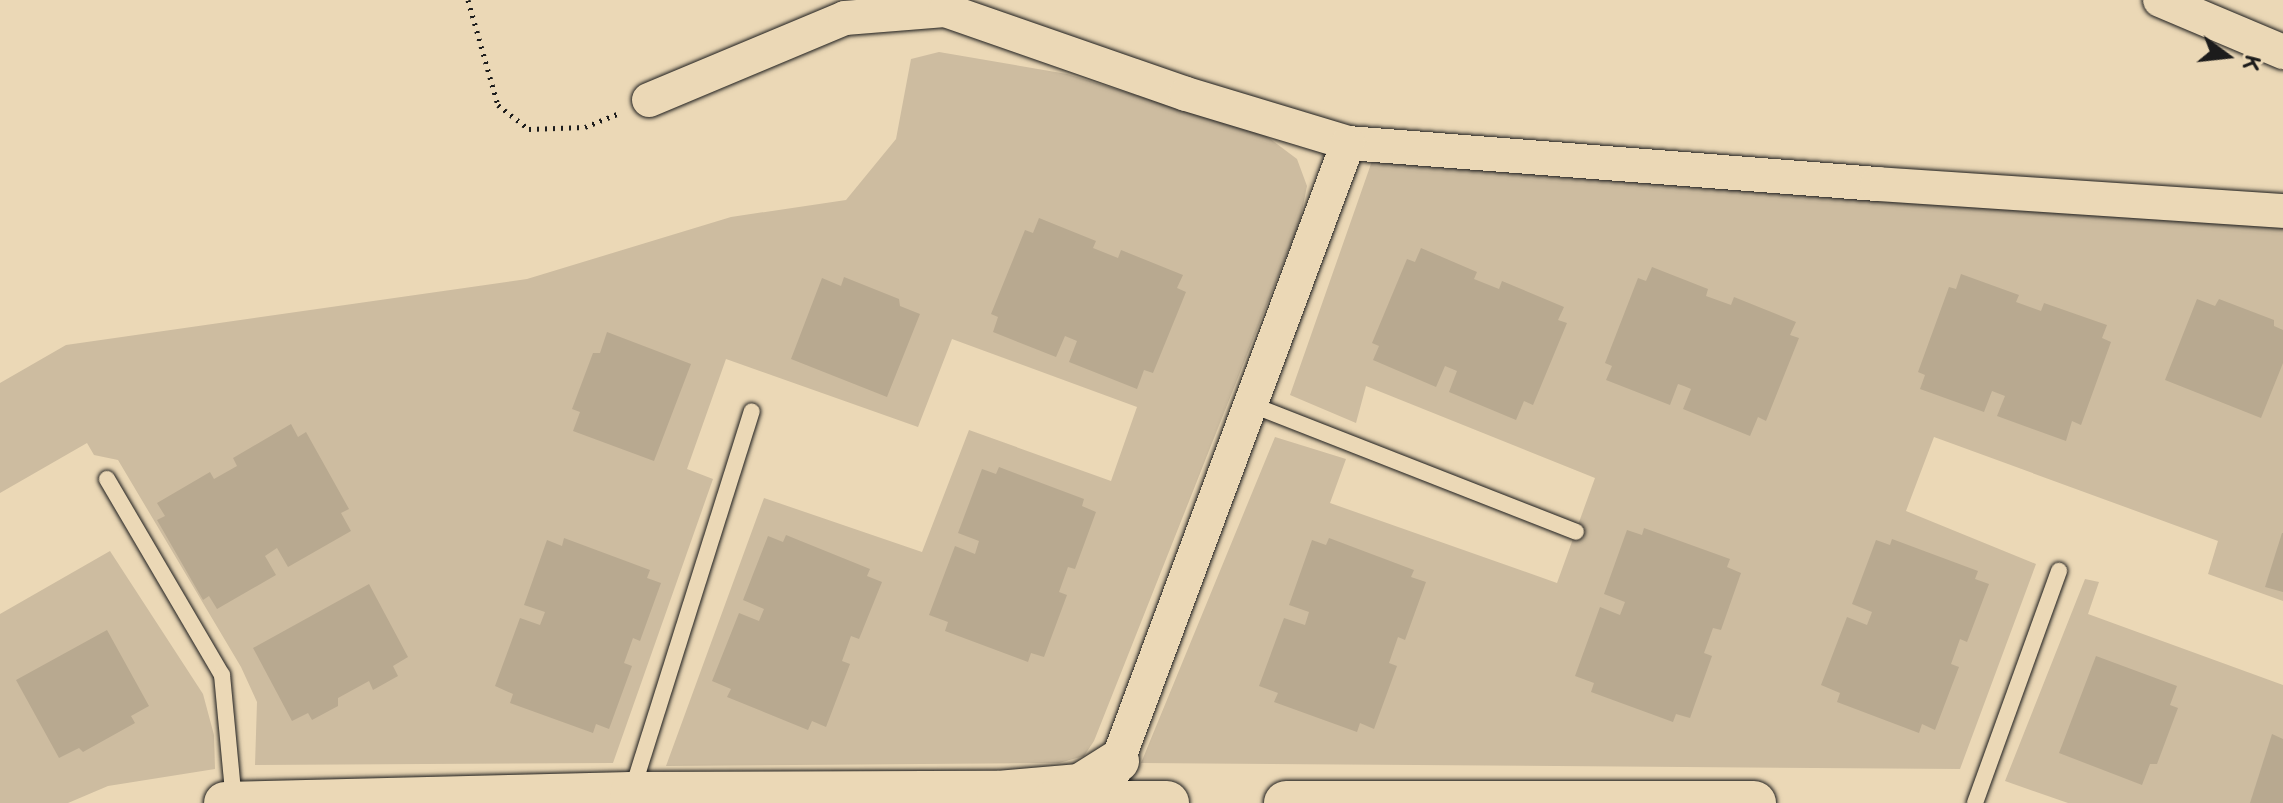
<!DOCTYPE html>
<style>
body{margin:0}
#map{position:relative;width:2283px;height:803px;overflow:hidden;background:#ebd8b6;font-family:"Balsamiq Sans",sans-serif}
div>[style]{position:absolute}
.green>*{inset:0;background:#cdbca0}
.building>*{inset:0;background:#b8a990}
.path>*{height:5px;margin-top:-2.5px;transform-origin:0;background:repeating-linear-gradient(90deg,#1c1c1c 0 2px,transparent 0 8px)}
.roads{filter:drop-shadow(0 0 2px #1c1c1c) drop-shadow(0 0 2px #1c1c1c)}
.service>*{height:16px;margin:-8px;padding:0 8px;transform-origin:8px;border-radius:8px;background:#ebd8b6}
.minor>*{height:34px;margin:-17px;padding:0 17px;transform-origin:17px;border-radius:17px;background:#ebd8b6}
.tertiary>*{height:42px;margin:-21px;padding:0 21px;transform-origin:21px;border-radius:21px;background:#ebd8b6}
.secondary>*{height:44px;margin:-22px;padding:0 22px;transform-origin:22px;border-radius:22px;background:#ebd8b6}
span{translate:-50% -50%;white-space:nowrap;text-align:center;line-height:1.15;-webkit-text-stroke:6px #ebd8b6;paint-order:stroke}
.north{position:absolute;left:2187px;top:16px;width:80px;height:80px;-webkit-text-stroke:6px #ebd8b6;paint-order:stroke;rotate:105deg;font-size:22px;font-weight:700;line-height:32px;text-align:center;color:#1c1c1c}
.north::after{content:'';display:block;margin:auto;width:28px;height:36px;background:#1c1c1c;clip-path:polygon(50% 0,100% 100%,50% 72%,0 100%)}
</style>
<div id="map">
<div class="green">
<div style="clip-path:polygon(939px 52px,1067px 74px,1265px 135px,1297px 159px,1307px 186px,1300px 221px,1094px 741px,1084px 756px,1059px 763px,666px 766px,764px 498px,922px 552px,969px 430px,1111px 481px,1137px 407px,952px 339px,918px 427px,726px 359px,687px 469px,713px 479px,613px 763px,255px 765px,257px 702px,241px 667px,118px 460px,94px 455px,87px 443px,0 493px,0 383px,66px 345px,527px 279px,731px 217px,846px 200px,896px 139px,911px 59px)"></div>
<div style="clip-path:polygon(1372px 161px,2283px 225px,2283px 601px,2208px 574px,2218px 541px,1934px 437px,1906px 511px,2036px 564px,1960px 769px,1141px 763px,1275px 437px,1346px 459px,1330px 503px,1557px 583px,1595px 478px,1366px 386px,1356px 423px,1290px 395px)"></div>
<div style="clip-path:polygon(110px 551px,203px 694px,214px 735px,215px 769px,108px 786px,68px 803px,0 803px,0 614px)"></div>
<div style="clip-path:polygon(2085px 579px,2099px 582px,2088px 614px,2283px 685px,2283px 803px,2068px 803px,2005px 781px)"></div>
</div>
<div class="building">
<div style="clip-path:polygon(1039px 218px,1096px 241px,1093px 248px,1118px 258px,1121px 250px,1183px 275px,1177px 288px,1186px 292px,1153px 373px,1144px 370px,1137px 389px,1069px 362px,1077px 341px,1065px 336px,1056px 357px,993px 332px,998px 317px,991px 314px,1025px 230px,1033px 233px)"></div>
<div style="clip-path:polygon(1421px 248px,1477px 272px,1474px 279px,1499px 289px,1502px 281px,1564px 307px,1558px 320px,1567px 323px,1533px 405px,1524px 401px,1516px 420px,1449px 392px,1457px 371px,1445px 366px,1436px 387px,1373px 360px,1379px 346px,1372px 343px,1407px 259px,1415px 262px)"></div>
<div style="clip-path:polygon(1652px 267px,1708px 289px,1706px 296px,1731px 305px,1734px 297px,1796px 322px,1790px 335px,1799px 338px,1766px 421px,1758px 417px,1750px 436px,1683px 409px,1691px 389px,1684px 386px,1678px 384px,1670px 405px,1606px 380px,1612px 366px,1605px 363px,1638px 278px,1646px 281px)"></div>
<div style="clip-path:polygon(1961px 274px,2019px 295px,2016px 302px,2041px 311px,2044px 303px,2107px 325px,2102px 338px,2111px 342px,2081px 425px,2072px 421px,2066px 441px,1997px 416px,2005px 396px,1992px 391px,1984px 412px,1920px 389px,1925px 375px,1918px 372px,1949px 287px,1956px 289px)"></div>
<div style="clip-path:polygon(844px 277px,899px 299px,900px 306px,920px 314px,887px 397px,791px 359px,822px 278px,841px 286px)"></div>
<div style="clip-path:polygon(2197px 299px,2215px 306px,2219px 299px,2274px 320px,2274px 326px,2283px 330px,2283px 363px,2261px 418px,2165px 380px)"></div>
<div style="clip-path:polygon(607px 332px,691px 364px,654px 461px,573px 431px,580px 412px,572px 409px,593px 353px,600px 353px)"></div>
<div style="clip-path:polygon(291px 424px,298px 437px,306px 432px,349px 509px,341px 513px,351px 531px,288px 567px,277px 548px,265px 556px,276px 575px,217px 609px,209px 596px,203px 600px,157px 520px,165px 516px,157px 503px,210px 472px,214px 479px,237px 466px,233px 458px)"></div>
<div style="clip-path:polygon(999px 467px,1084px 499px,1082px 506px,1096px 512px,1075px 569px,1068px 567px,1059px 592px,1067px 595px,1044px 657px,1031px 653px,1028px 662px,945px 631px,948px 622px,929px 615px,955px 546px,975px 554px,979px 541px,958px 533px,982px 469px,996px 474px)"></div>
<div style="clip-path:polygon(1644px 528px,1730px 559px,1727px 567px,1741px 573px,1721px 630px,1713px 628px,1704px 653px,1712px 656px,1690px 718px,1676px 714px,1673px 722px,1591px 692px,1594px 683px,1575px 676px,1600px 607px,1620px 615px,1625px 602px,1604px 594px,1627px 530px,1642px 535px)"></div>
<div style="clip-path:polygon(2282px 533px,2283px 533px,2283px 592px,2265px 587px)"></div>
<div style="clip-path:polygon(786px 535px,870px 569px,867px 576px,882px 582px,859px 639px,851px 636px,842px 661px,850px 664px,826px 727px,812px 721px,808px 730px,727px 697px,731px 689px,712px 681px,739px 613px,759px 621px,764px 609px,743px 600px,768px 536px,783px 542px)"></div>
<div style="clip-path:polygon(564px 538px,650px 570px,647px 578px,661px 583px,640px 641px,633px 638px,624px 663px,632px 666px,609px 729px,596px 724px,593px 733px,510px 703px,513px 694px,495px 686px,520px 618px,540px 625px,545px 612px,524px 605px,547px 540px,562px 546px)"></div>
<div style="clip-path:polygon(1329px 538px,1414px 570px,1411px 577px,1426px 582px,1405px 640px,1398px 637px,1389px 663px,1397px 666px,1374px 729px,1360px 723px,1357px 732px,1274px 702px,1278px 693px,1259px 686px,1284px 618px,1305px 625px,1309px 612px,1289px 605px,1312px 540px,1326px 545px)"></div>
<div style="clip-path:polygon(1892px 539px,1978px 571px,1975px 579px,1989px 584px,1967px 642px,1960px 639px,1951px 664px,1959px 667px,1935px 730px,1922px 724px,1919px 733px,1837px 702px,1840px 693px,1821px 685px,1847px 617px,1867px 625px,1872px 612px,1852px 604px,1876px 540px,1890px 545px)"></div>
<div style="clip-path:polygon(369px 584px,408px 657px,393px 666px,398px 676px,373px 690px,369px 681px,338px 698px,338px 706px,312px 720px,308px 713px,292px 721px,253px 648px)"></div>
<div style="clip-path:polygon(107px 630px,149px 706px,131px 716px,135px 723px,83px 752px,79px 748px,59px 758px,16px 680px)"></div>
<div style="clip-path:polygon(2096px 656px,2177px 686px,2170px 705px,2178px 708px,2157px 764px,2150px 764px,2142px 785px,2059px 753px)"></div>
<div style="clip-path:polygon(2272px 734px,2283px 739px,2283px 803px,2250px 803px)"></div>
</div>
<div class="path">
<div style="left:468px;top:0;width:109px;rotate:74.1deg"></div>
<div style="left:498px;top:105px;width:39px;rotate:38deg"></div>
<div style="left:529px;top:129px;width:56px;rotate:-2deg"></div>
<div style="left:585px;top:127px;width:35px;rotate:-22deg"></div>
</div>
<div class="roads">
<div class="service">
<div style="left:1250px;top:404px;width:350px;rotate:21.4deg"></div>
<div style="left:107px;top:479px;width:227px;rotate:59.6deg"></div>
<div style="left:222px;top:675px;width:127px;rotate:84.6deg"></div>
<div style="left:632px;top:791px;width:398px;rotate:-72.5deg"></div>
<div style="left:1975px;top:803px;width:247px;rotate:-70.1deg"></div>
</div>
<div class="minor">
<div style="left:2160px;top:0;width:134px;rotate:22.9deg"></div>
<div style="left:649px;top:100px;width:212px;rotate:-22.7deg"></div>
<div style="left:845px;top:18px;width:100px;rotate:-4.6deg"></div>
<div style="left:945px;top:10px;width:255px;rotate:19.2deg"></div>
<div style="left:1186px;top:94px;width:169px;rotate:16.8deg"></div>
<div style="left:1348px;top:143px;width:531px;rotate:4.43deg"></div>
<div style="left:1877px;top:184px;width:407px;rotate:3.8deg"></div>
<div style="left:1109px;top:784px;width:684px;rotate:-69.55deg"></div>
</div>
<div class="tertiary">
<div style="left:225px;top:803px;width:406px;rotate:-1.4deg"></div>
<div style="left:631px;top:793px;width:367px;rotate:-0.2deg"></div>
<div style="left:998px;top:792px;width:82px;rotate:-4.9deg"></div>
<div style="left:1080px;top:785px;width:45px;rotate:-32.3deg"></div>
</div>
<div class="secondary">
<div style="left:1052px;top:803px;width:115px"></div>
<div style="left:1286px;top:803px;width:468px"></div>
</div>
</div>
<div class="north">K</div>
</div>
